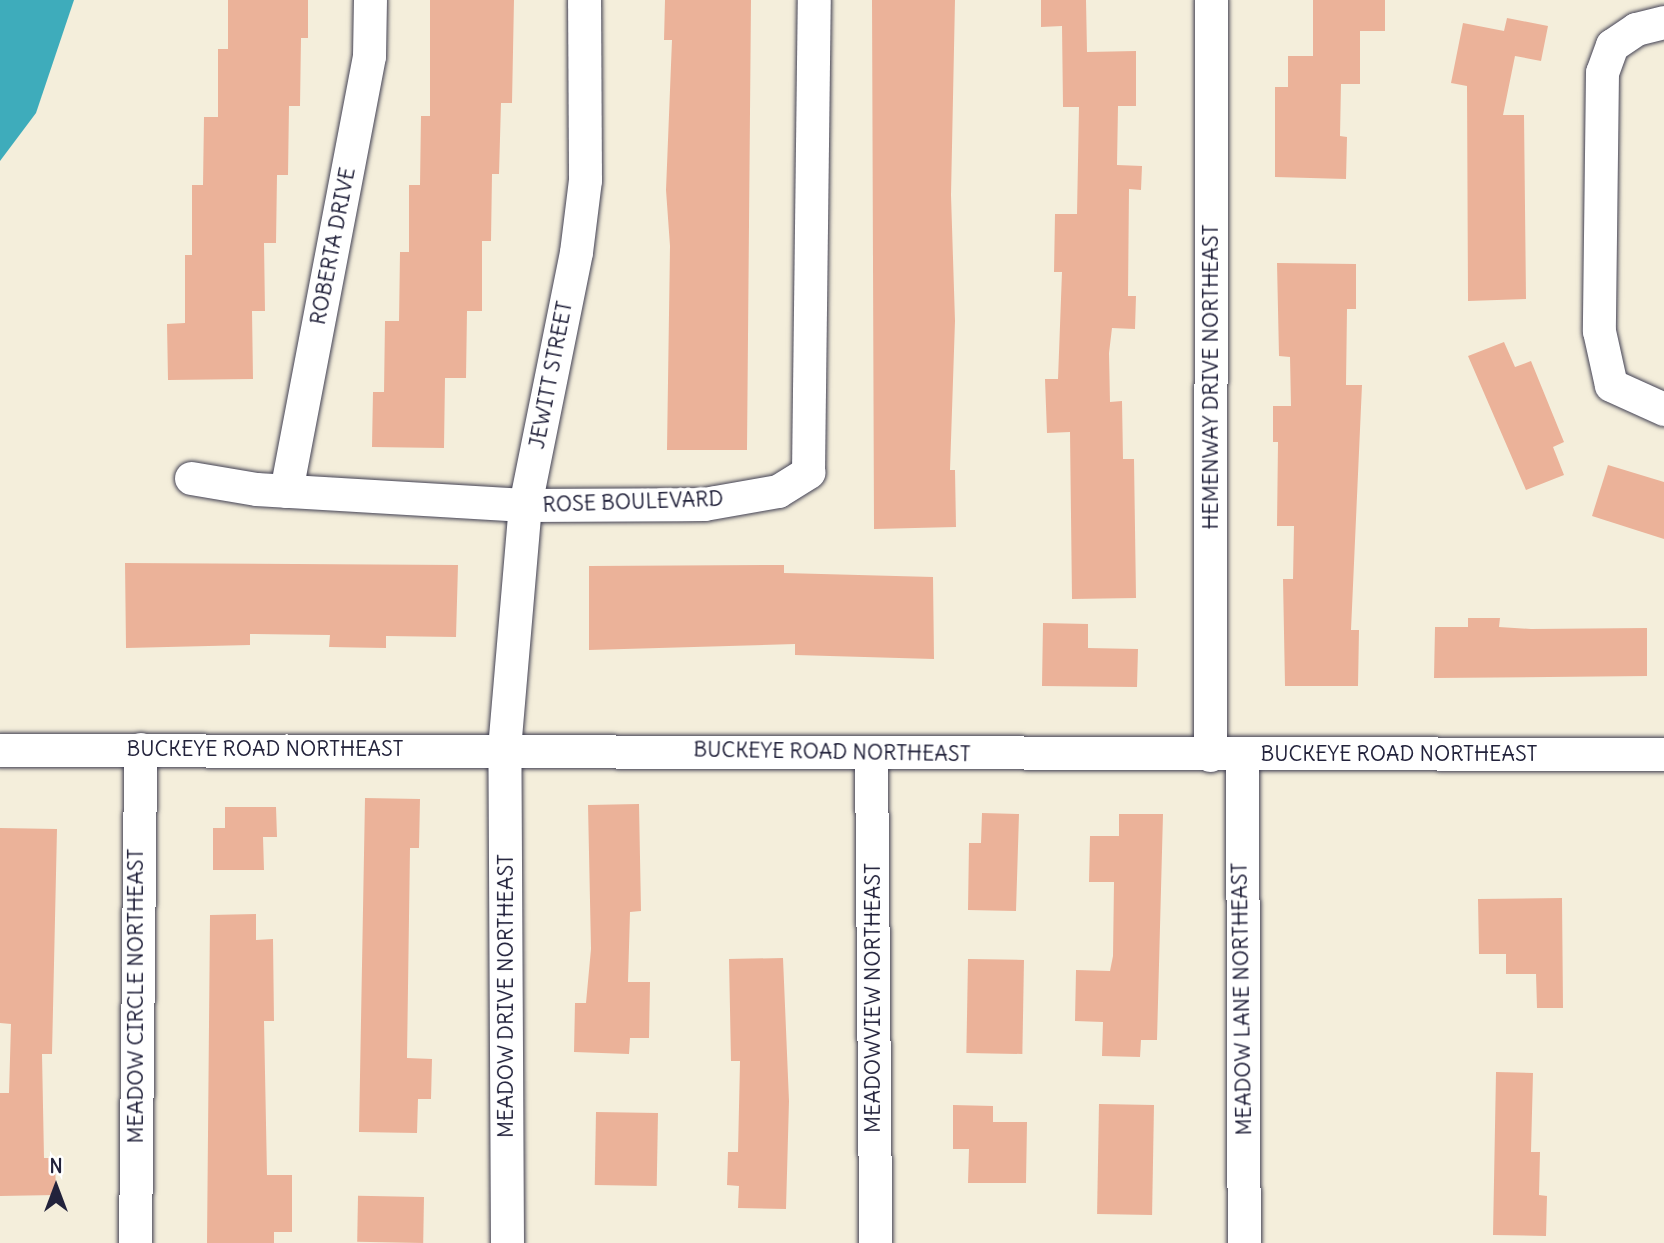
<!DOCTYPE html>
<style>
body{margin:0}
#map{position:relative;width:1664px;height:1243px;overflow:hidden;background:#f4eedb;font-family:Delius,sans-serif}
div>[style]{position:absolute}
.water>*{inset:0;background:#3eacbb}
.building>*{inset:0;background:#ebb299;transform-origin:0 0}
.roads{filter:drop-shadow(0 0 2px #424153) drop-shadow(0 0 2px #424153)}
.minor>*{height:33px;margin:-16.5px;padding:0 16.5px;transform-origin:16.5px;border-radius:16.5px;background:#fff}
span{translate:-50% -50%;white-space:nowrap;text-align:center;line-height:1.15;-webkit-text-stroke:7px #fff;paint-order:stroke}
.street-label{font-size:21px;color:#22223b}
.north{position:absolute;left:21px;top:1152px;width:70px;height:70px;-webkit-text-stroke:5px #fff;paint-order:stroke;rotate:0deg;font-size:19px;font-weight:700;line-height:28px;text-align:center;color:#22223b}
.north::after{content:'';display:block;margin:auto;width:24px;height:32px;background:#22223b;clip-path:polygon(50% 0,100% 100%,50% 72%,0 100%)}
</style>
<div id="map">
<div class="water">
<div style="clip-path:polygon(0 0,74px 0,36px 113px,0 161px)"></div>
</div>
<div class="building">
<div style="clip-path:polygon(228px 0,308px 0,308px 38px,301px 38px,300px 106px,289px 106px,288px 175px,277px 175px,276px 243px,264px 243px,265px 311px,252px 311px,253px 379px,168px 380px,167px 324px,185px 323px,185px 255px,192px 255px,192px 185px,203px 185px,204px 117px,218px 117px,218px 49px,228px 49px)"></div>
<div style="clip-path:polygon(430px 0,514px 0,512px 103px,501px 103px,499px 174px,492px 174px,491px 241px,482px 241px,482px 311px,467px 311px,466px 378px,445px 378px,444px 448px,372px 447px,373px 392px,384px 392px,385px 321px,399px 321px,400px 252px,409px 252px,409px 185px,420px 185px,421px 116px,430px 116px)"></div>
<div style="clip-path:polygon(665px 0,751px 0,747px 450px,667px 450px,670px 246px,666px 190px,672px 40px,664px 40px)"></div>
<div style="clip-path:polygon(872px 0,955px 0,951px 195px,955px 321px,950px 470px,955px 470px,956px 527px,874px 529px)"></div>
<div style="clip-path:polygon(1041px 0,1086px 0,1087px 52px,1136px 51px,1136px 106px,1118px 106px,1117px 165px,1142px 166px,1141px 190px,1129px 189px,1128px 296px,1136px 296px,1135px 329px,1112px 328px,1109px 353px,1110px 402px,1122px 401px,1123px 459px,1134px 459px,1136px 598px,1072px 599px,1070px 432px,1047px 433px,1045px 379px,1058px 379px,1062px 272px,1054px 272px,1055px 214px,1077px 214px,1079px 107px,1063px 107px,1062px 26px,1041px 27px)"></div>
<div style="clip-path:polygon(1313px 0,1385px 0,1385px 31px,1360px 31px,1360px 84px,1341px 84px,1340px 136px,1347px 137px,1346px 179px,1275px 177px,1275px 87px,1288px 87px,1288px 56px,1313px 56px)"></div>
<div style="clip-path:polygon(1507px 18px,1548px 26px,1541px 61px,1515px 56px,1503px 115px,1524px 115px,1526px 299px,1468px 301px,1467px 86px,1451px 83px,1463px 23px,1504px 31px)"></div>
<div style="clip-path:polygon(1277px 263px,1356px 264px,1356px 309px,1347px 309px,1346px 385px,1362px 385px,1351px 630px,1359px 630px,1358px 686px,1285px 686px,1283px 579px,1293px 579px,1294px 526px,1277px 526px,1278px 442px,1273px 442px,1273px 406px,1291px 406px,1290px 357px,1279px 356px)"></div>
<div style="clip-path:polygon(1504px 342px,1515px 367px,1531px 361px,1564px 442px,1553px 447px,1564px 475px,1526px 490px,1468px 356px)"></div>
<div style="clip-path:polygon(1608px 465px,1664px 482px,1664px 539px,1592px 516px)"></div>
<div style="clip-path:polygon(125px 563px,458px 565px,456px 637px,386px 636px,386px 648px,329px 647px,330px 635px,250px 634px,250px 645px,126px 648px)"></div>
<div style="clip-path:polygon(784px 565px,784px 573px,933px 577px,934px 659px,795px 655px,795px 644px,589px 650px,589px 566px)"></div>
<div style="clip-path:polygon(1468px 618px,1500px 618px,1499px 627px,1531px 629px,1647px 628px,1647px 676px,1434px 678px,1435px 627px,1468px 627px)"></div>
<div style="clip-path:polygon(1043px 623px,1088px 624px,1088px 648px,1138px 649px,1137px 687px,1042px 686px)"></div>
<div style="clip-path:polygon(365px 798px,420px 799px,419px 848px,410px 848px,407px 1058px,432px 1059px,431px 1099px,418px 1099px,417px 1133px,359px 1132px)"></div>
<div style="clip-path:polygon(639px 804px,641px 911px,630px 912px,628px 982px,650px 982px,649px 1038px,630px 1038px,629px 1054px,574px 1052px,575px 1003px,586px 1003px,591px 949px,588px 805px)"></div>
<div style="clip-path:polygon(225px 807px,276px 807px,277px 837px,263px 837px,264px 870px,213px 870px,213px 828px,225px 828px)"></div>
<div style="clip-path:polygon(982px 813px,1019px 814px,1016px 911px,968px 910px,969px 843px,981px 843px)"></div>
<div style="clip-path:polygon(1119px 814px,1163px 814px,1157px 1040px,1141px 1040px,1140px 1057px,1102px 1056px,1103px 1022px,1075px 1021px,1076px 970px,1110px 971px,1113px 956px,1114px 882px,1089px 882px,1090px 836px,1119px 836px)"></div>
<div style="clip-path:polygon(0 828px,57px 829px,52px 1054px,42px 1054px,44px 1158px,55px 1158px,56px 1195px,0 1196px,0 1093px,9px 1093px,11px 1024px,0 1023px)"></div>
<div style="clip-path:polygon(1562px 898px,1563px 1008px,1537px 1008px,1536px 974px,1506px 974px,1506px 954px,1479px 954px,1478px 899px)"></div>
<div style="clip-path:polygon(256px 914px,256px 940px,273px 939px,274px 1021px,264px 1021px,267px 1175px,292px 1175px,292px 1232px,274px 1232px,274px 1243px,207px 1243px,210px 915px)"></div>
<div style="clip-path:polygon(783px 958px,789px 1101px,786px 1209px,738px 1208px,739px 1186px,727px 1185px,728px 1152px,738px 1152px,740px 1061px,731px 1061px,729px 959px)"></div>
<div style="left:968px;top:959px;width:56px;height:94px;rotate:1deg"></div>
<div style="clip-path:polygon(1496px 1072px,1533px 1073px,1531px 1152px,1540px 1152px,1539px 1195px,1547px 1196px,1546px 1236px,1493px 1235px)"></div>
<div style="left:1099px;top:1104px;width:55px;height:110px;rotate:1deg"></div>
<div style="clip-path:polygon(953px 1105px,993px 1106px,993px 1122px,1027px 1122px,1026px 1183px,968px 1183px,969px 1149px,953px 1149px)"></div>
<div style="left:596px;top:1112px;width:62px;height:73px;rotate:1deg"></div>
<div style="left:424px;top:1197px;width:46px;height:66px;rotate:91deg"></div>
</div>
<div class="roads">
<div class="minor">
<div style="left:1664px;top:22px;width:29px;rotate:166deg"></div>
<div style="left:1636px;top:29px;width:29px;rotate:146deg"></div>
<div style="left:1612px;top:45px;width:29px;rotate:110deg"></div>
<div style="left:1602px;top:72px;width:259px;rotate:90.7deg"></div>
<div style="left:1599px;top:331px;width:55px;rotate:77.5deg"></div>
<div style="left:1611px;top:385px;width:58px;rotate:24.4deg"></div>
<div style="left:191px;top:478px;width:66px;rotate:9.6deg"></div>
<div style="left:256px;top:489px;width:269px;rotate:3.4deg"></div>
<div style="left:525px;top:505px;width:179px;rotate:-0.3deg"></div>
<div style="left:704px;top:504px;width:75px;rotate:-10deg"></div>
<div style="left:778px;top:491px;width:36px;rotate:-32deg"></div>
<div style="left:808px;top:472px;width:472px;rotate:-89.3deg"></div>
<div style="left:286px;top:491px;width:443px;rotate:-79.2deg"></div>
<div style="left:369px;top:56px;width:56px;rotate:-89deg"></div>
<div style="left:0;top:750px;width:1664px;rotate:0.14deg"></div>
<div style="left:871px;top:753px;width:490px;rotate:89.5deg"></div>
<div style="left:1242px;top:754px;width:489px;rotate:89.8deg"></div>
<div style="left:1210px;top:755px;width:755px;rotate:-89.92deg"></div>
<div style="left:135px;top:1243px;width:494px;rotate:-89.4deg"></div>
<div style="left:507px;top:1243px;width:494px;rotate:-90.3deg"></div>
<div style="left:504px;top:749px;width:245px;rotate:-85.1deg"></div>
<div style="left:525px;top:505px;width:258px;rotate:-78.6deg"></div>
<div style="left:576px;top:252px;width:73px;rotate:-82.9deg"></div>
<div style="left:585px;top:180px;width:180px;rotate:-90.3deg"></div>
</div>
</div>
<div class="street-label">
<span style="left:333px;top:246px;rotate:-79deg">ROBERTA DRIVE</span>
<span style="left:551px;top:375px;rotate:-79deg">JEWITT STREET</span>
<span style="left:1211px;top:377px;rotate:-90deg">HEMENWAY DRIVE NORTHEAST</span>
<span style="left:633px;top:502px;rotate:-2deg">ROSE BOULEVARD</span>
<span style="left:265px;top:749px">BUCKEYE ROAD NORTHEAST</span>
<span style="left:832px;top:752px;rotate:1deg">BUCKEYE ROAD NORTHEAST</span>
<span style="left:1399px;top:754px">BUCKEYE ROAD NORTHEAST</span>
<span style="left:136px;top:996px;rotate:-90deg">MEADOW CIRCLE NORTHEAST</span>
<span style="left:506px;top:996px;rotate:-90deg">MEADOW DRIVE NORTHEAST</span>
<span style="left:873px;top:998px;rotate:-90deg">MEADOWVIEW NORTHEAST</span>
<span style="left:1242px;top:999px;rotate:-91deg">MEADOW LANE NORTHEAST</span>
</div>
<div class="north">N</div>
</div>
